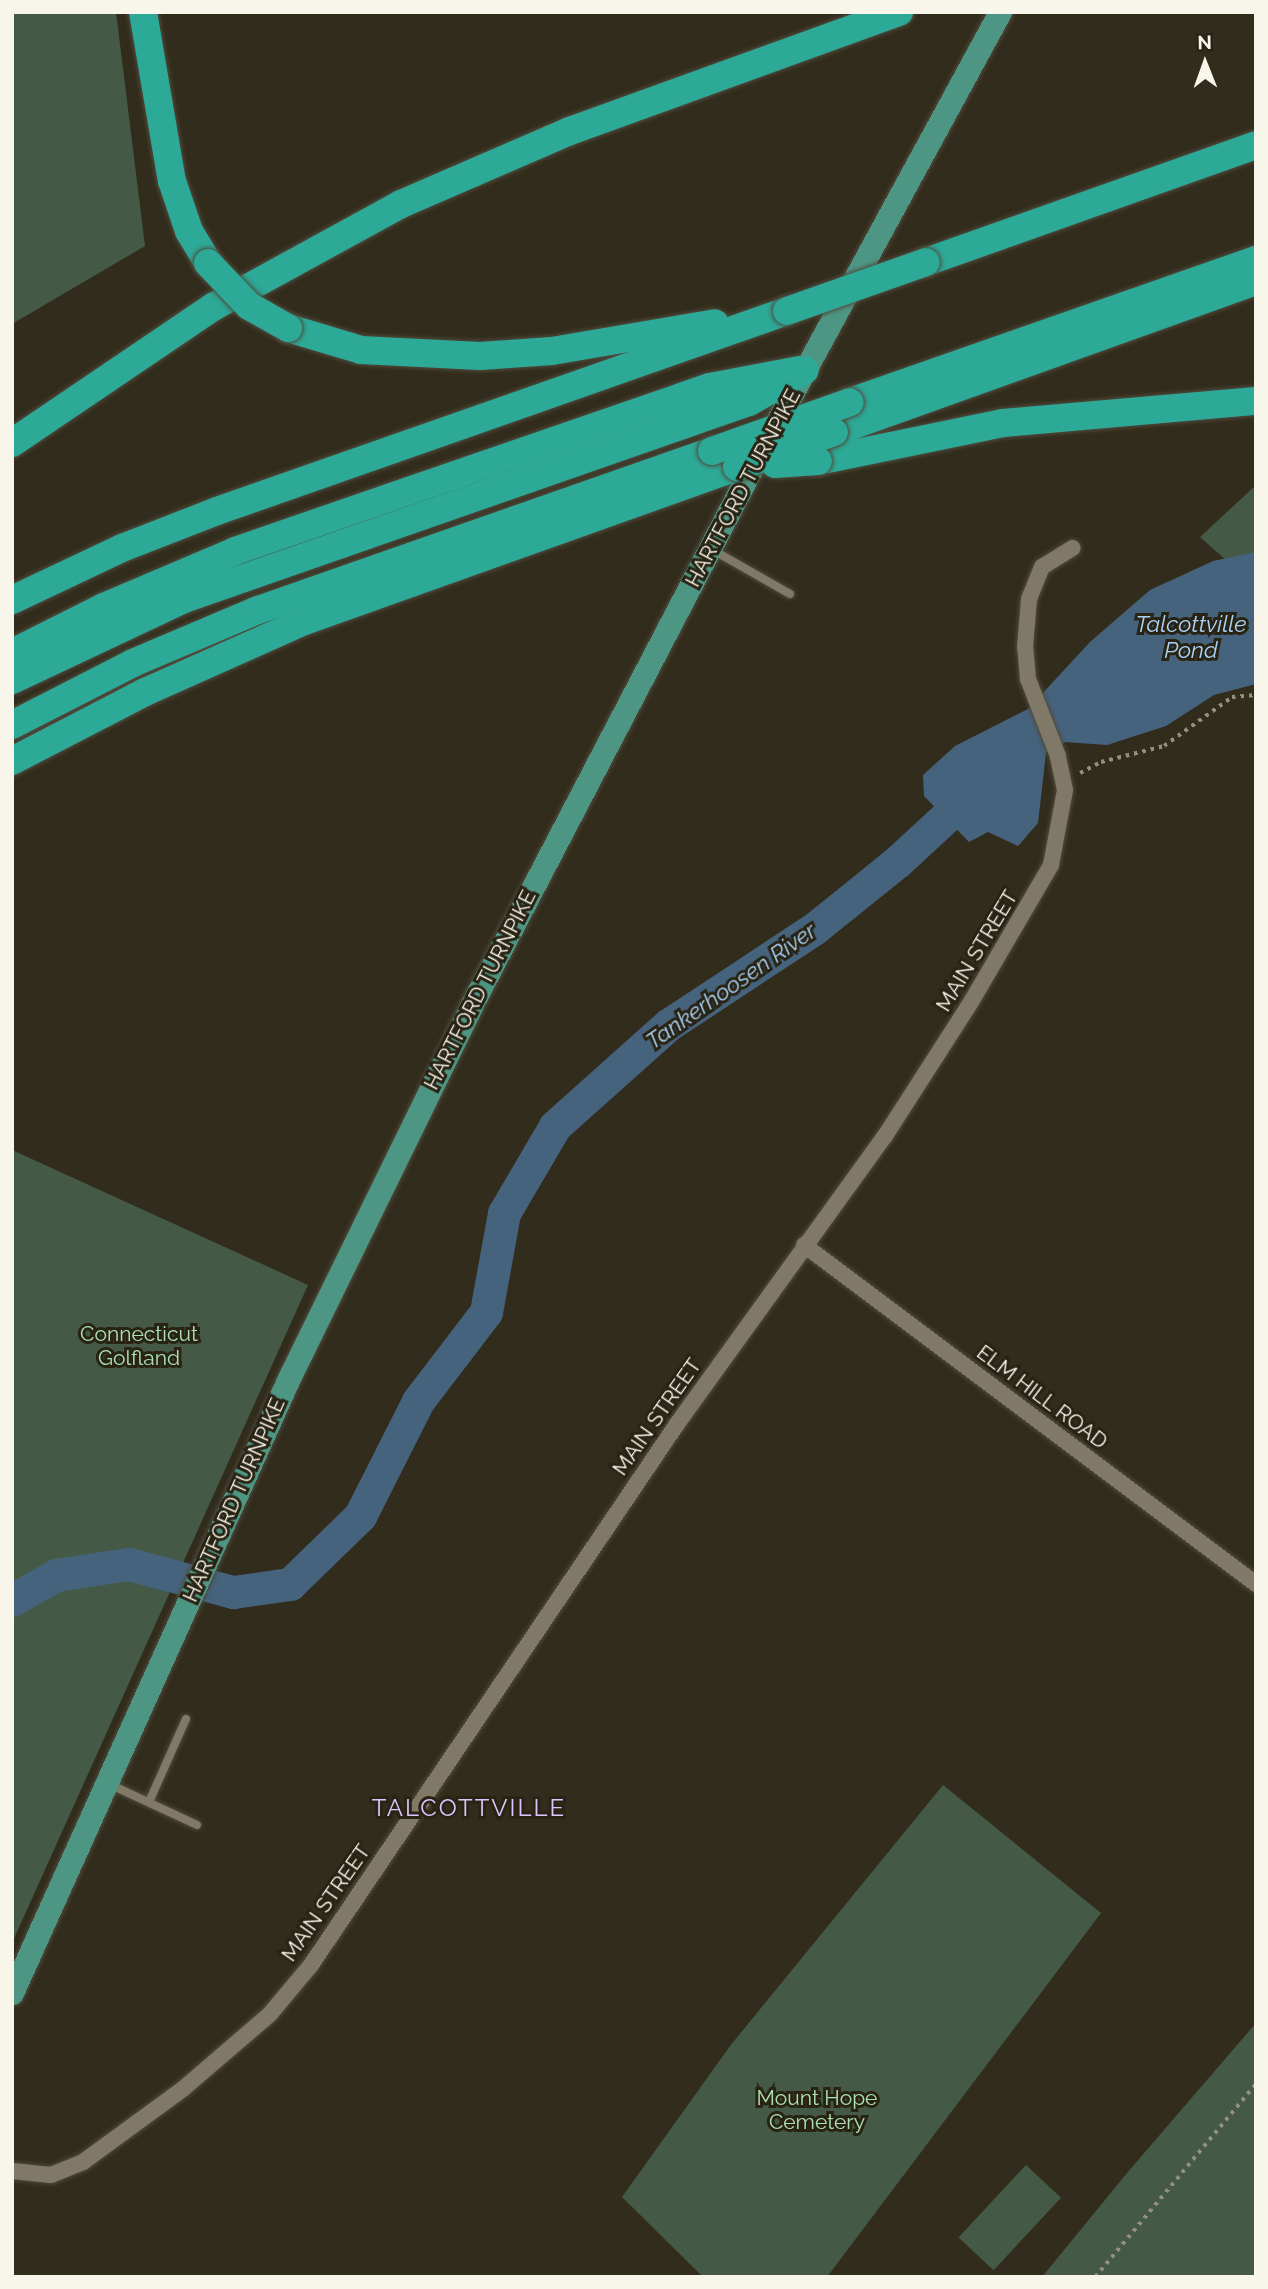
<!DOCTYPE html>
<style>
body{margin:0}
#map{position:relative;width:1268px;height:2289px;overflow:hidden;background:#322c1c;font-family:Raleway,sans-serif}
div>[style]{position:absolute}
.green>*{inset:0;background:#445a47;transform-origin:0 0}
.water>*{inset:0;background:#46637e}
.river>*{height:33px;margin:-16.5px;padding:0 16.5px;transform-origin:16.5px;border-radius:16.5px;background:#46637e}
.path>*{height:3.5px;margin-top:-1.75px;transform-origin:0;background:repeating-linear-gradient(90deg,#948f81 0 3.5px,transparent 0 8.5px)}
.roads{filter:drop-shadow(0 0 2px #4f4b3d) drop-shadow(0 0 2px #4f4b3d)}
.lane>*{height:8px;margin:-4px;padding:0 4px;transform-origin:4px;border-radius:4px;background:#807967}
.street>*{height:16px;margin:-8px;padding:0 8px;transform-origin:8px;border-radius:8px;background:#807967}
.primary>*{height:23px;margin:-11.5px;padding:0 11.5px;transform-origin:11.5px;border-radius:11.5px;background:#4e9684}
.highway>*{height:28px;margin:-14px;padding:0 14px;transform-origin:14px;border-radius:14px;background:#2da997}
.bridges{filter:drop-shadow(0 0 2px #4f4b3d) drop-shadow(0 0 2px #4f4b3d)}
.highway-bridge>*{height:28px;margin:-14px;padding:0 14px;transform-origin:14px;border-radius:14px;background:#2da997}
span{translate:-50% -50%;white-space:nowrap;text-align:center;line-height:1.15;-webkit-text-stroke:6px #282313;paint-order:stroke}
.street-label{font-size:21px;color:#f8f5ea}
.park-label{font-size:21px;color:#abe1b2}
.water-label{font-size:23px;color:#a9d2f8;font-style:italic}
.quarter-label{font-size:24px;color:#ddc5fd;letter-spacing:2px}
.frame{position:absolute;inset:0;border:14px solid #f8f5ea;pointer-events:none}
.north{position:absolute;left:1170px;top:28px;width:70px;height:70px;-webkit-text-stroke:5px #282313;paint-order:stroke;rotate:359deg;font-size:19px;font-weight:700;line-height:28px;text-align:center;color:#f8f5ea}
.north::after{content:'';display:block;margin:auto;width:24px;height:32px;background:#f8f5ea;clip-path:polygon(50% 0,100% 100%,50% 72%,0 100%)}
</style>
<div id="map">
<div class="green">
<div style="clip-path:polygon(12px 12px,116px 12px,145px 246px,12px 324px)"></div>
<div style="clip-path:polygon(1256px 485px,1256px 552px,1227px 561px,1200px 537px)"></div>
<div style="clip-path:polygon(12px 1150px,308px 1285px,12px 1943px)"></div>
<div style="clip-path:polygon(943px 1785px,1101px 1913px,827px 2277px,703px 2277px,622px 2197px,730px 2046px)"></div>
<div style="clip-path:polygon(1256px 2023px,1256px 2277px,1042px 2277px,1127px 2173px)"></div>
<div style="left:1026px;top:2165px;width:48px;height:99px;rotate:43deg"></div>
</div>
<div class="water">
<div style="clip-path:polygon(1256px 552px,1256px 684px,1214px 695px,1166px 726px,1107px 745px,1065px 742px,1046px 753px,1038px 823px,1018px 846px,988px 832px,969px 842px,924px 796px,923px 775px,955px 746px,1028px 709px,1090px 642px,1150px 590px,1213px 561px)"></div>
</div>
<div class="river">
<div style="left:12px;top:1600px;width:51px;rotate:-29.6deg"></div>
<div style="left:56px;top:1575px;width:74px;rotate:-8.6deg"></div>
<div style="left:129px;top:1564px;width:108px;rotate:15.1deg"></div>
<div style="left:233px;top:1592px;width:58px;rotate:-8deg"></div>
<div style="left:290px;top:1584px;width:98px;rotate:-44.2deg"></div>
<div style="left:360px;top:1516px;width:129px;rotate:-63.2deg"></div>
<div style="left:418px;top:1401px;width:112px;rotate:-52.6deg"></div>
<div style="left:486px;top:1312px;width:101px;rotate:-79.7deg"></div>
<div style="left:504px;top:1213px;width:101px;rotate:-59.6deg"></div>
<div style="left:555px;top:1126px;width:152px;rotate:-41.8deg"></div>
<div style="left:668px;top:1025px;width:176px;rotate:-33.4deg"></div>
<div style="left:815px;top:928px;width:105px;rotate:-38.8deg"></div>
<div style="left:897px;top:862px;width:106px;rotate:-42.7deg"></div>
</div>
<div class="path">
<div style="left:1080px;top:773px;width:24px;rotate:-28deg"></div>
<div style="left:1101px;top:762px;width:65px;rotate:-14.3deg"></div>
<div style="left:1164px;top:746px;width:84px;rotate:-35.8deg"></div>
<div style="left:1232px;top:697px;width:24px;rotate:-5deg"></div>
<div style="left:1095px;top:2277px;width:251px;rotate:-50.2deg"></div>
</div>
<div class="roads">
<div class="lane">
<div style="left:711px;top:549px;width:91px;rotate:29.7deg"></div>
<div style="left:109px;top:1784px;width:97px;rotate:25deg"></div>
<div style="left:149px;top:1802px;width:91px;rotate:-66deg"></div>
</div>
<div class="street">
<div style="left:804px;top:1245px;width:565px;rotate:36.87deg"></div>
<div style="left:12px;top:2171px;width:39px;rotate:6deg"></div>
<div style="left:51px;top:2175px;width:35px;rotate:-22deg"></div>
<div style="left:83px;top:2162px;width:125px;rotate:-36.2deg"></div>
<div style="left:184px;top:2088px;width:113px;rotate:-40.7deg"></div>
<div style="left:270px;top:2014px;width:64px;rotate:-50.1deg"></div>
<div style="left:311px;top:1965px;width:653px;rotate:-55.92deg"></div>
<div style="left:677px;top:1424px;width:355px;rotate:-54.2deg"></div>
<div style="left:885px;top:1136px;width:159px;rotate:-57.3deg"></div>
<div style="left:971px;top:1002px;width:159px;rotate:-59.7deg"></div>
<div style="left:1051px;top:865px;width:76px;rotate:-79.4deg"></div>
<div style="left:1065px;top:790px;width:35px;rotate:-102deg"></div>
<div style="left:1058px;top:756px;width:83px;rotate:-111.3deg"></div>
<div style="left:1028px;top:679px;width:32px;rotate:-95deg"></div>
<div style="left:1025px;top:647px;width:48px;rotate:-85.2deg"></div>
<div style="left:1029px;top:599px;width:35px;rotate:-68deg"></div>
<div style="left:1042px;top:567px;width:36px;rotate:-32deg"></div>
</div>
<div class="primary">
<div style="left:12px;top:1993px;width:677px;rotate:-65.75deg"></div>
<div style="left:290px;top:1376px;width:412px;rotate:-63.9deg"></div>
<div style="left:471px;top:1006px;width:618px;rotate:-62.44deg"></div>
<div style="left:757px;top:458px;width:508px;rotate:-61.42deg"></div>
</div>
<div class="highway">
<div style="left:143px;top:12px;width:171px;rotate:80.3deg"></div>
<div style="left:172px;top:181px;width:53px;rotate:71.2deg"></div>
<div style="left:189px;top:231px;width:37px;rotate:59deg"></div>
<div style="left:926px;top:262px;width:350px;rotate:-19.5deg"></div>
<div style="left:288px;top:328px;width:76px;rotate:16.8deg"></div>
<div style="left:361px;top:350px;width:119px;rotate:2.9deg"></div>
<div style="left:480px;top:356px;width:72px;rotate:-4deg"></div>
<div style="left:552px;top:351px;width:165px;rotate:-9.7deg"></div>
<div style="left:850px;top:402px;width:430px;rotate:-19.3deg"></div>
<div style="left:834px;top:432px;width:448px;rotate:-19.7deg"></div>
<div style="left:12px;top:443px;width:243px;rotate:-34.1deg"></div>
<div style="left:213px;top:307px;width:214px;rotate:-28.7deg"></div>
<div style="left:401px;top:204px;width:184px;rotate:-23.4deg"></div>
<div style="left:570px;top:131px;width:350px;rotate:-19.9deg"></div>
<div style="left:818px;top:461px;width:189px;rotate:-11.6deg"></div>
<div style="left:1003px;top:423px;width:254px;rotate:-5deg"></div>
<div style="left:12px;top:600px;width:122px;rotate:-25.3deg"></div>
<div style="left:122px;top:548px;width:102px;rotate:-21.3deg"></div>
<div style="left:217px;top:511px;width:604px;rotate:-19.33deg"></div>
<div style="left:12px;top:653px;width:103px;rotate:-26.6deg"></div>
<div style="left:104px;top:607px;width:142px;rotate:-23.1deg"></div>
<div style="left:235px;top:551px;width:503px;rotate:-19.05deg"></div>
<div style="left:710px;top:387px;width:91px;rotate:-10.8deg"></div>
<div style="left:12px;top:680px;width:190px;rotate:-25.2deg"></div>
<div style="left:184px;top:599px;width:598px;rotate:-19.22deg"></div>
<div style="left:749px;top:402px;width:64px;rotate:-29.7deg"></div>
<div style="left:12px;top:725px;width:136px;rotate:-27.1deg"></div>
<div style="left:133px;top:663px;width:136px;rotate:-23deg"></div>
<div style="left:258px;top:610px;width:481px;rotate:-19.3deg"></div>
<div style="left:12px;top:761px;width:150px;rotate:-27.4deg"></div>
<div style="left:145px;top:692px;width:177px;rotate:-24deg"></div>
<div style="left:307px;top:620px;width:456px;rotate:-19.6deg"></div>
</div>
</div>
<div class="bridges">
<div class="highway-bridge">
<div style="left:208px;top:263px;width:59px;rotate:46.4deg"></div>
<div style="left:249px;top:306px;width:45px;rotate:29.4deg"></div>
<div style="left:787px;top:311px;width:147px;rotate:-19.4deg"></div>
<div style="left:712px;top:451px;width:146px;rotate:-19.5deg"></div>
<div style="left:775px;top:464px;width:43px;rotate:-4deg"></div>
<div style="left:737px;top:467px;width:103px;rotate:-19.8deg"></div>
</div>
</div>
<div class="street-label">
<span style="left:743px;top:488px;rotate:-62deg">HARTFORD TURNPIKE</span>
<span style="left:977px;top:951px;rotate:-59deg">MAIN STREET</span>
<span style="left:480px;top:990px;rotate:-63deg">HARTFORD TURNPIKE</span>
<span style="left:1042px;top:1397px;rotate:37deg">ELM HILL ROAD</span>
<span style="left:657px;top:1417px;rotate:-55deg">MAIN STREET</span>
<span style="left:234px;top:1500px;rotate:-66deg">HARTFORD TURNPIKE</span>
<span style="left:326px;top:1903px;rotate:-55deg">MAIN STREET</span>
</div>
<div class="park-label">
<span style="left:139px;top:1346px">Connecticut<br>Golfland</span>
<span style="left:817px;top:2110px">Mount Hope<br>Cemetery</span>
</div>
<div class="water-label">
<span style="left:1191px;top:637px">Talcottville<br>Pond</span>
<span style="left:731px;top:986px;rotate:-35deg">Tankerhoosen River</span>
</div>
<div class="quarter-label">
<span style="left:469px;top:1808px">TALCOTTVILLE</span>
</div>
<div class="frame"></div>
<div class="north">N</div>
</div>
